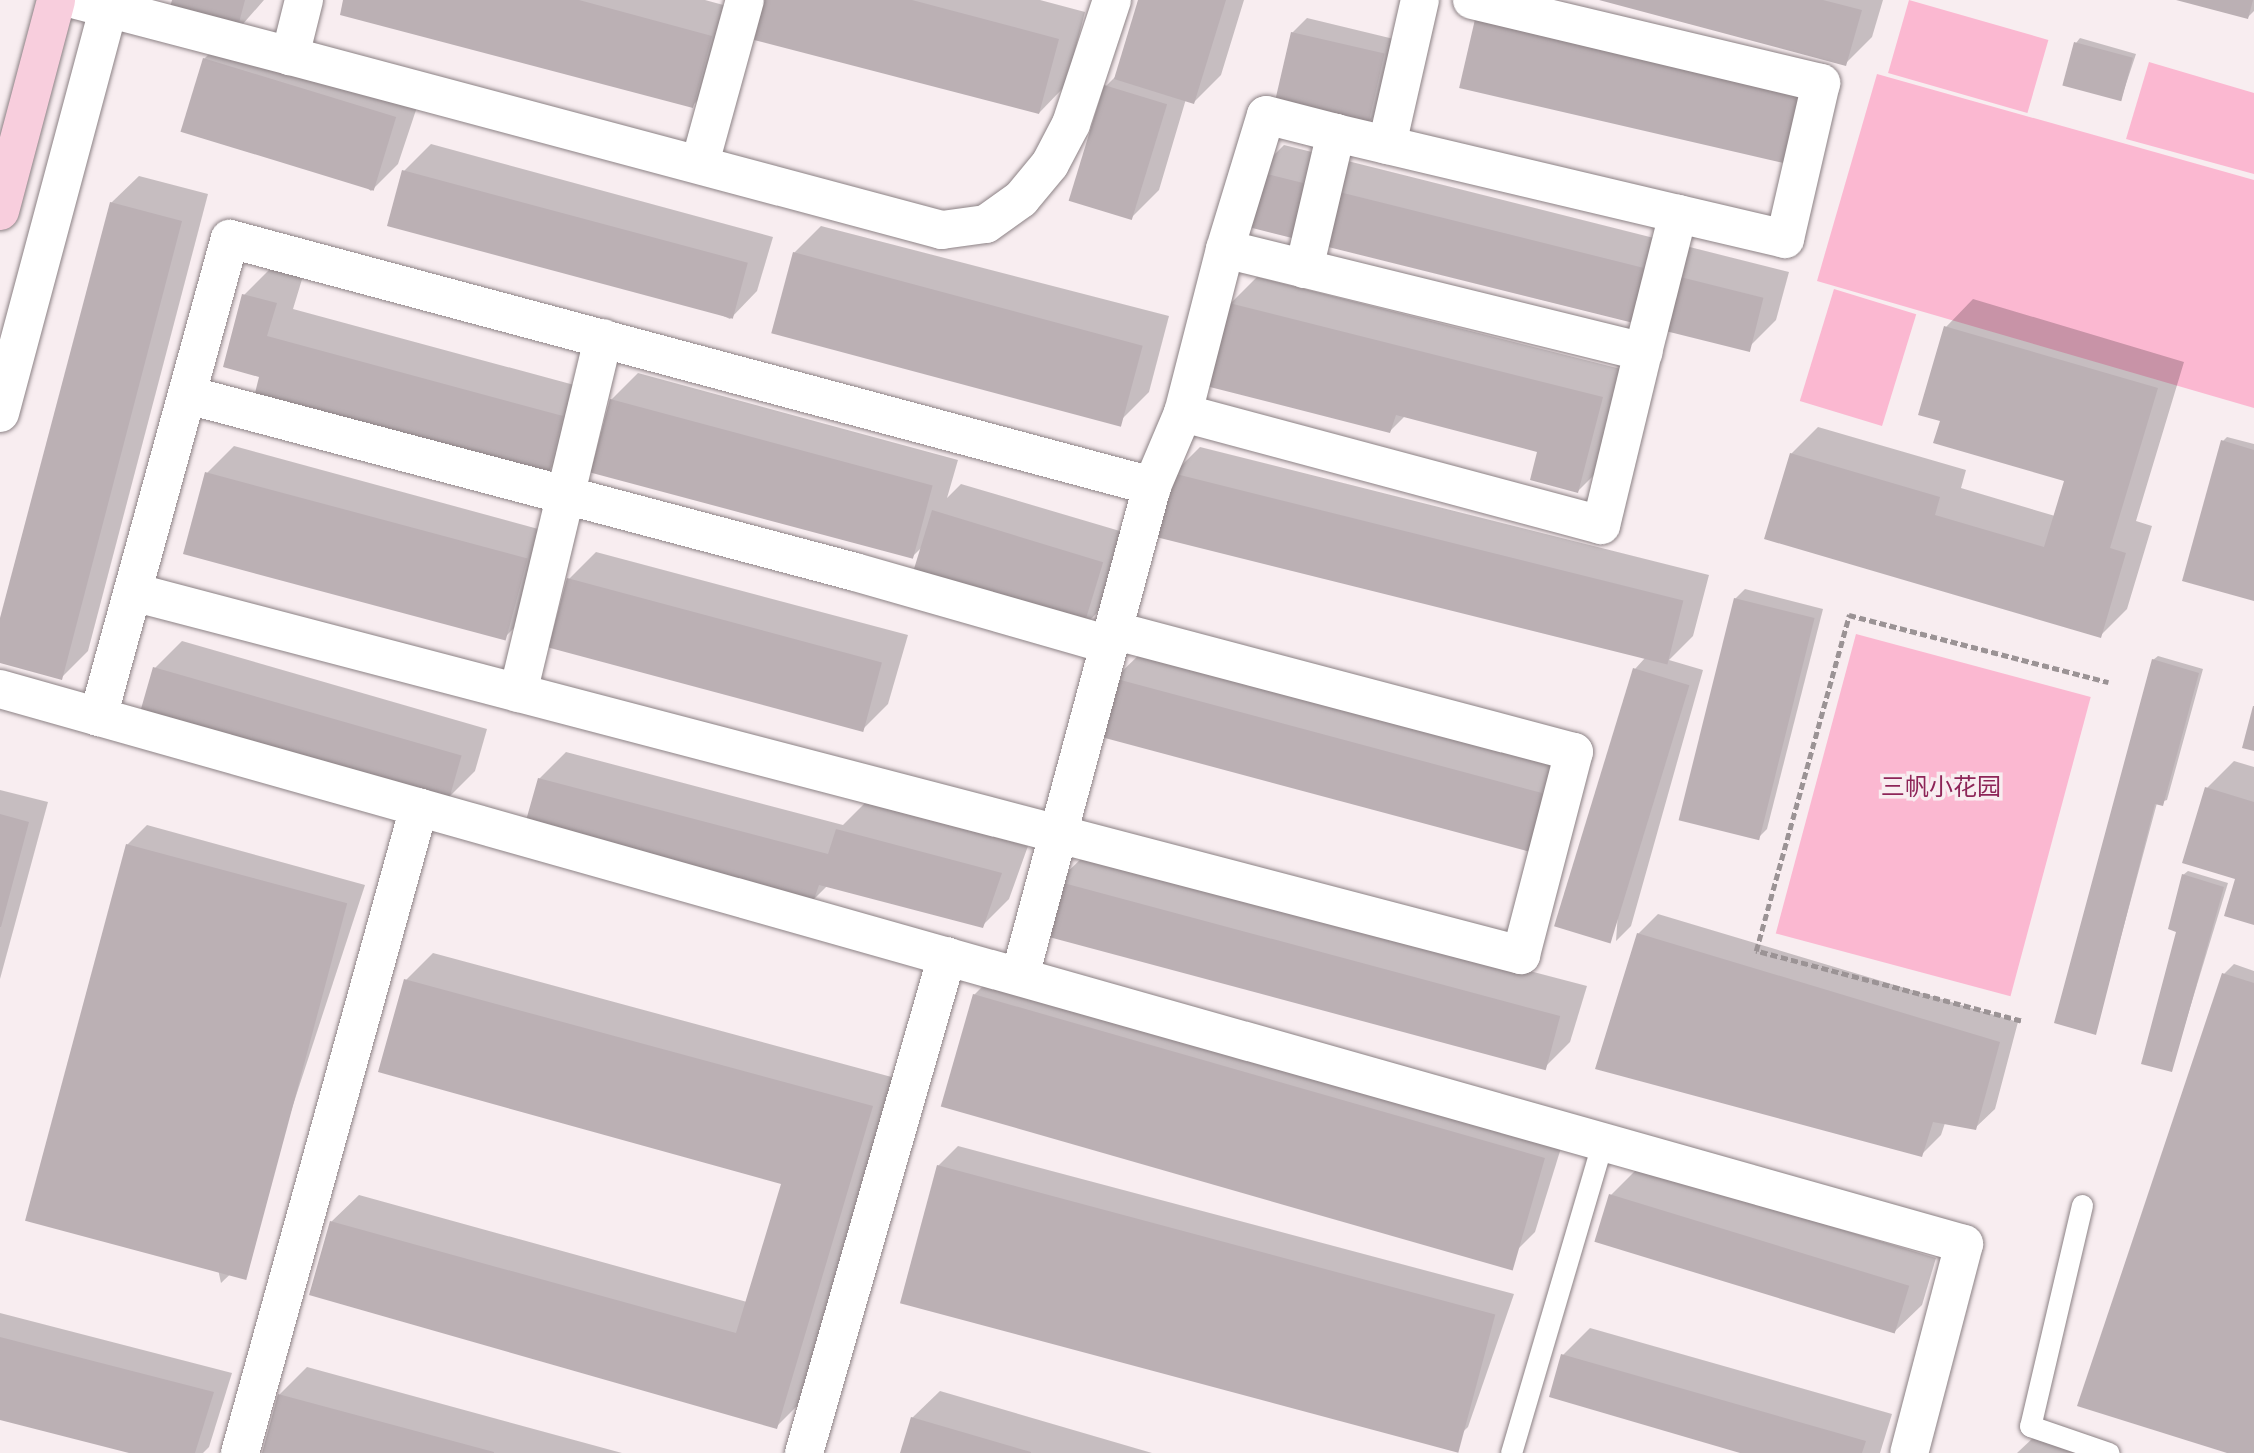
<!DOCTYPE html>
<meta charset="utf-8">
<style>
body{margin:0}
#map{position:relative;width:2254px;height:1453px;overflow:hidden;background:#f8edf0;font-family:"Space Grotesk","Noto Sans SC",sans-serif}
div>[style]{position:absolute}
.green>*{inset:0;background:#fbb8d1;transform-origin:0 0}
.shadow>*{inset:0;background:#0003}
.building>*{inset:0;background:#bbb0b4;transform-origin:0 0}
.path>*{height:4.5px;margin-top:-2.25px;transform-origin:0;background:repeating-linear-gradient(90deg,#9b9395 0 7px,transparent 0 10.5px)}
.roads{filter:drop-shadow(0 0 2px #8c8285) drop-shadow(0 0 2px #8c8285)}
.lane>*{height:21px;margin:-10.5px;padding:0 10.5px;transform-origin:10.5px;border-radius:10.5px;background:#fff}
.street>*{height:38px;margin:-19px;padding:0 19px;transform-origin:19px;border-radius:19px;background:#fff}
.secondary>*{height:38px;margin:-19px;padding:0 19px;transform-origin:19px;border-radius:19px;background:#fff}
.primary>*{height:38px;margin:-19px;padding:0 19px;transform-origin:19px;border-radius:19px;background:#f8cedd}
span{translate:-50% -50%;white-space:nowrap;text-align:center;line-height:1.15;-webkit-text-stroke:7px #f8edf0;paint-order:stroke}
.park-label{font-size:24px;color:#8d2558}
</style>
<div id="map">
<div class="green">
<div style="left:1909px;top:0;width:145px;height:76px;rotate:16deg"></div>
<div style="clip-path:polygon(2149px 62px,2254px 93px,2254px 174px,2126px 139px)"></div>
<div style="clip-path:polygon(1877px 74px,2254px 180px,2254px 408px,1817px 281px)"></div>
<div style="left:1834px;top:289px;width:86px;height:117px;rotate:17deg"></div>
<div style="left:1856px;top:634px;width:243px;height:310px;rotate:15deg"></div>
</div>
<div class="shadow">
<div style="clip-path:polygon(173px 0,264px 0,235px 33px,423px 89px,398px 164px,371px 191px,204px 59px,232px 31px)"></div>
<div style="clip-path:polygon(345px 0,705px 0,738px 9px,719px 79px,692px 106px)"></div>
<div style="clip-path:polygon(766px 0,1040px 0,1085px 12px,1066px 85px,1039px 113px)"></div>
<div style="clip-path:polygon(1140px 0,1244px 0,1221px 75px,1194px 102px,1186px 99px,1159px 190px,1132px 217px,1106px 86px,1117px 75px)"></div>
<div style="clip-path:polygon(1602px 0,1883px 0,1872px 37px,1845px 64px)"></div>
<div style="clip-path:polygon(2179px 0,2254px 0,2254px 11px,2248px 17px)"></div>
<div style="clip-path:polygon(1307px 18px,1398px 40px,1381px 110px,1366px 125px,1292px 33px)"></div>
<div style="clip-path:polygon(2080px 38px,2136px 54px,2121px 99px,2076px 43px)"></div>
<div style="clip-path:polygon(431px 144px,773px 237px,757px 291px,730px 319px,404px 171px)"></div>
<div style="clip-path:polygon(1284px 145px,1789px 272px,1776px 320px,1749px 347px,1257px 172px)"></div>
<div style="clip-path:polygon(139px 176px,208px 194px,88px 651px,61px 678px,0 661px,0 625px,111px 203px)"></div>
<div style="clip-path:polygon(821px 226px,1169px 316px,1149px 392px,1122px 419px,794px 253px)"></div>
<div style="clip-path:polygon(271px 268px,303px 276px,293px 309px,589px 389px,576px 444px,548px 471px,261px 376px,244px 295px)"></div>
<div style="clip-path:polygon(1257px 277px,1629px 371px,1605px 464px,1578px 491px,1539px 451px,1405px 416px,1390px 431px,1230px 304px)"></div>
<div style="clip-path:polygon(1973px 299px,2184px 362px,2136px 521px,2152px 526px,2127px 609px,2100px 636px,1791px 454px,1818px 427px,1966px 470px,1961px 488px,2055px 516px,2066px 480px,1942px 420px,1946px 327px)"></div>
<div style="clip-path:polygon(638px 373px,958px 460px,947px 498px,961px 484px,1130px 534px,1111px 599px,1084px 626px,924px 545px,911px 558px,611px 400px)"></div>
<div style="clip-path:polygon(2227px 437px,2254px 444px,2254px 599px,2223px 441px)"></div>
<div style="clip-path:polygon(234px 446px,553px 533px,533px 609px,506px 636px,207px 473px)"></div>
<div style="clip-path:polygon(1200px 447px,1709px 575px,1693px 636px,1669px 660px,1703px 670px,1631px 926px,1616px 941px,1635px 669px,1645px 658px,1173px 474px)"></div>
<div style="clip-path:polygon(596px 552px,908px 635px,888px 704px,861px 731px,569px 579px)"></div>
<div style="clip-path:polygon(1745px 589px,1823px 609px,1767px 829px,1757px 839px,1735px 599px)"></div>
<div style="clip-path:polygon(182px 641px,487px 729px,475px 771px,448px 798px,155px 668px)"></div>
<div style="clip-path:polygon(1142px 652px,1572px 763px,1556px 821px,1114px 679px)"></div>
<div style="clip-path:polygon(2158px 656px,2203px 669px,2167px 800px,2157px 803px,2095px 1033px,2153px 660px)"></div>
<div style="clip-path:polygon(566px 752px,843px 825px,865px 803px,1028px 846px,1009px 899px,982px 926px,828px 885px,813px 900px,539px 779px)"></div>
<div style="clip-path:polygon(2234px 761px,2254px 767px,2254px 924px,2207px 788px)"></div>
<div style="clip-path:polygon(0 790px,48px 802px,0 979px)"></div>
<div style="clip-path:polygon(147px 825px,365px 885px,241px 1264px,221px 1283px,127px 845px)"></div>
<div style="clip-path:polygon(1085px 855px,1587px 986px,1570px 1042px,1543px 1069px,1057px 882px)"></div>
<div style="clip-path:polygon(2188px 871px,2228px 883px,2171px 1070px,2178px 931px,2183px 875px)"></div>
<div style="clip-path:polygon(1658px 914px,2018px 1022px,1995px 1109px,1975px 1128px,1945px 1123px,1941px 1135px,1921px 1155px,1638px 934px)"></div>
<div style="clip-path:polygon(433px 953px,899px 1079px,803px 1400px,776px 1427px,331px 1222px,359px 1195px,747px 1302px,783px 1183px,406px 980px)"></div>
<div style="clip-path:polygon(2234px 964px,2254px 971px,2254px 1453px,2233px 1453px,2079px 1405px,2224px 974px)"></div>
<div style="clip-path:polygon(994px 975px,1565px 1135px,1535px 1232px,1516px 1251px,974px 995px)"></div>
<div style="clip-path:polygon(958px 1146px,1514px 1294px,1468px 1427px,1448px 1446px,938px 1166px)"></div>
<div style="clip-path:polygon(1638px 1168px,1936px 1258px,1922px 1305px,1894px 1332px,1611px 1195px)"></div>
<div style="clip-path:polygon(0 1313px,232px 1373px,209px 1447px,203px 1453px,136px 1453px,0 1418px)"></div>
<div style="clip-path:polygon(1590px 1328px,1892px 1414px,1880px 1453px,1746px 1453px,1563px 1355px)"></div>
<div style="clip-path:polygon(307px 1367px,622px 1453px,264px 1453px,280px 1394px)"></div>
<div style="clip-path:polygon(940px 1391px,1152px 1453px,902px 1453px,912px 1418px)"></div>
<div style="clip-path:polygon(2034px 1437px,2083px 1453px,2017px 1453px)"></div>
</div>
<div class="building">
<div style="clip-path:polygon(172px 0,245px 0,236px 34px,167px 18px)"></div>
<div style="clip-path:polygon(343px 0,579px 0,712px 36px,693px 108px,340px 15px)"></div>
<div style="clip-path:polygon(764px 0,912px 0,1059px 39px,1039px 114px,754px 40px)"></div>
<div style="clip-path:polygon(1138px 0,1226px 0,1194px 104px,1114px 79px)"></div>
<div style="clip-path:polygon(1599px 0,1823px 0,1862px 10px,1846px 66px)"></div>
<div style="clip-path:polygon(2176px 0,2253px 0,2248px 19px)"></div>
<div style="left:1476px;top:15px;width:340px;height:75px;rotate:13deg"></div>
<div style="left:1291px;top:32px;width:96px;height:75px;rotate:13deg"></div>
<div style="left:2074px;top:42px;width:61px;height:45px;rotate:15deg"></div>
<div style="left:203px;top:58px;width:202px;height:77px;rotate:17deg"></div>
<div style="left:1104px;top:85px;width:66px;height:121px;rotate:17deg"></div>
<div style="left:402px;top:170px;width:358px;height:58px;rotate:15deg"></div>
<div style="left:1255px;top:171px;width:524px;height:56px;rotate:14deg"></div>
<div style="clip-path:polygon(110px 202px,182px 221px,62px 680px,0 663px,0 618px)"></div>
<div style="left:793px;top:252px;width:362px;height:84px;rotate:15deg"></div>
<div style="clip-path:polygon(242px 294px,277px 303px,267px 336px,563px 416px,549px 473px,255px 393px,259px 377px,223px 367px)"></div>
<div style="clip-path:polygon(1229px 303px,1603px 397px,1578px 493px,1530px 480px,1537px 452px,1396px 415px,1390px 433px,1206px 386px)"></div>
<div style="clip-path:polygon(1944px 326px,2158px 388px,2110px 548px,2126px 553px,2101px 638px,1764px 539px,1790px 453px,1940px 497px,1935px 515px,2044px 547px,2064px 481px,1933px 443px,1940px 421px,1918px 415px)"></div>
<div style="left:610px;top:399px;width:334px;height:76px;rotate:15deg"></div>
<div style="clip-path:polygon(2221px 440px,2254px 450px,2254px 601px,2182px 581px)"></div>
<div style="left:205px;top:472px;width:334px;height:85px;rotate:15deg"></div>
<div style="left:1172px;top:473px;width:527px;height:66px;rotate:14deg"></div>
<div style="left:932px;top:510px;width:179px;height:70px;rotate:17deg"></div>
<div style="left:567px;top:578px;width:326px;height:72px;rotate:15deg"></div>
<div style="left:1734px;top:598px;width:83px;height:229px;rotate:14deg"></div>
<div style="clip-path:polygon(2152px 659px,2199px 673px,2163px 806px,2155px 804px,2096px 1035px,2054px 1023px)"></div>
<div style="left:153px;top:667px;width:321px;height:46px;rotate:16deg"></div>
<div style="left:1633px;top:668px;width:59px;height:270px;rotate:17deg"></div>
<div style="left:1113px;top:678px;width:447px;height:60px;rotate:15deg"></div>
<div style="clip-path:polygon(2253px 706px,2254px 706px,2254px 751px,2242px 748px)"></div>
<div style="clip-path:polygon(538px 778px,828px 854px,836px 829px,1002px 873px,983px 928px,819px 885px,813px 902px,525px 824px)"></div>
<div style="clip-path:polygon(2205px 787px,2254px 802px,2254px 925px,2224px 916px,2235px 879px,2182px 863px)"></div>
<div style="clip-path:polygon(0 814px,29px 822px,1px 927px,0 927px)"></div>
<div style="left:126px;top:844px;width:229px;height:390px;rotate:15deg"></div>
<div style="clip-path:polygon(2182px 874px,2224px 887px,2172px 1072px,2141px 1064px,2176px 932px,2168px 929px)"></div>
<div style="left:1056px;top:881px;width:522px;height:56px;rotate:15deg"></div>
<div style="clip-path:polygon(1637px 933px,2000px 1042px,1976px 1130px,1933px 1122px,1922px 1157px,1595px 1069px)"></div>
<div style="clip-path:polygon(2222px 973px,2254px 983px,2254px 1453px,2227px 1453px,2077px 1406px)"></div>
<div style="clip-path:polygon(404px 979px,873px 1106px,777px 1429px,309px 1295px,330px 1221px,736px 1333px,781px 1184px,378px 1072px)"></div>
<div style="left:973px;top:994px;width:595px;height:117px;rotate:16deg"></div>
<div style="left:937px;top:1165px;width:578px;height:143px;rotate:15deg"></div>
<div style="left:1609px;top:1194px;width:314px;height:50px;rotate:17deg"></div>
<div style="clip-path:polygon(0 1337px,214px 1392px,195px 1453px,129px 1453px,0 1420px)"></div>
<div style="clip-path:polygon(1561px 1354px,1866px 1441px,1862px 1453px,1740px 1453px,1549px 1397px)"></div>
<div style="clip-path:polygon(278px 1394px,494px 1452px,494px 1453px,262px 1453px)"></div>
<div style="clip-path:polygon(911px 1417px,1031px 1452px,1031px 1453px,900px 1453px)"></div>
</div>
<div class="path">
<div style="left:2021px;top:1021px;width:274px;rotate:-165.2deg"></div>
<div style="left:1756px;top:951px;width:349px;rotate:-74.5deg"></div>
<div style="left:1849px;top:615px;width:268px;rotate:14.5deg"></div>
</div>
<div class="roads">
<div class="lane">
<div style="left:2082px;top:1205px;width:227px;rotate:103.2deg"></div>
<div style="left:2030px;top:1426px;width:83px;rotate:18.9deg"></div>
<div style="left:1511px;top:1453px;width:325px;rotate:-73.6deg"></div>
</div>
<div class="street">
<div style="left:77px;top:0;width:220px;rotate:14.7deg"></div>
<div style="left:304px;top:0;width:58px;rotate:104deg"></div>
<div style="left:290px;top:56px;width:675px;rotate:14.94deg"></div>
<div style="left:942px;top:230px;width:44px;rotate:-7.8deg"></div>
<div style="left:986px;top:224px;width:43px;rotate:-35.5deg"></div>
<div style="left:1021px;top:199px;width:45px;rotate:-50.4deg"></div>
<div style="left:1050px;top:164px;width:45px;rotate:-62.3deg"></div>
<div style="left:1071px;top:124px;width:131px;rotate:-71.7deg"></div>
<div style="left:1472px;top:0;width:359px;rotate:13.4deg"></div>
<div style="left:1821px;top:83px;width:160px;rotate:103deg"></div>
<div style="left:1785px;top:239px;width:110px;rotate:-166.8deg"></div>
<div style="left:1387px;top:145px;width:149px;rotate:-77.2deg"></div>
<div style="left:700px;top:163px;width:169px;rotate:-74.6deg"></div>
<div style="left:1225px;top:249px;width:140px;rotate:-73deg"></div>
<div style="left:1266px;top:115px;width:72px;rotate:14.4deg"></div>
<div style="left:1304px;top:269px;width:140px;rotate:-76.8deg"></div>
<div style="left:1336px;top:133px;width:351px;rotate:13.3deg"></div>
<div style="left:1678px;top:214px;width:142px;rotate:104.2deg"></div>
<div style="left:188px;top:395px;width:690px;rotate:14.86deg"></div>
<div style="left:855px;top:572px;width:264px;rotate:16deg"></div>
<div style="left:1152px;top:486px;width:79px;rotate:-67deg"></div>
<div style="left:1183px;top:413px;width:169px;rotate:-75.6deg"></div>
<div style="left:1225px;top:249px;width:431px;rotate:13.8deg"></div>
<div style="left:1643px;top:352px;width:178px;rotate:103.6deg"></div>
<div style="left:1601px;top:525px;width:433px;rotate:-165deg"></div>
<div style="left:133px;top:592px;width:1435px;rotate:14.66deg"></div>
<div style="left:1521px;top:955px;width:210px;rotate:-75.4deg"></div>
<div style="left:1574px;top:752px;width:477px;rotate:-165.2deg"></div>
<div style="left:0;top:689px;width:2041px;rotate:15.78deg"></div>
<div style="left:1964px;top:1244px;width:216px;rotate:104.7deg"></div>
<div style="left:518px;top:693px;width:365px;rotate:-76.5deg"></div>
<div style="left:98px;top:717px;width:496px;rotate:-74.6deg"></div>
<div style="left:230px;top:239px;width:955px;rotate:15deg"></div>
<div style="left:1152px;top:486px;width:507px;rotate:105.08deg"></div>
<div style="left:240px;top:1453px;width:670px;rotate:-74.51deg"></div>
<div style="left:804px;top:1453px;width:517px;rotate:-73.95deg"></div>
</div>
<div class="secondary">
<div style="left:0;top:413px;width:428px;rotate:-75deg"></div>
</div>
<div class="primary">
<div style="left:0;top:211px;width:218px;rotate:-75.1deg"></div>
</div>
</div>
<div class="park-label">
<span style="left:1941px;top:787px">三帆小花园</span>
</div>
</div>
